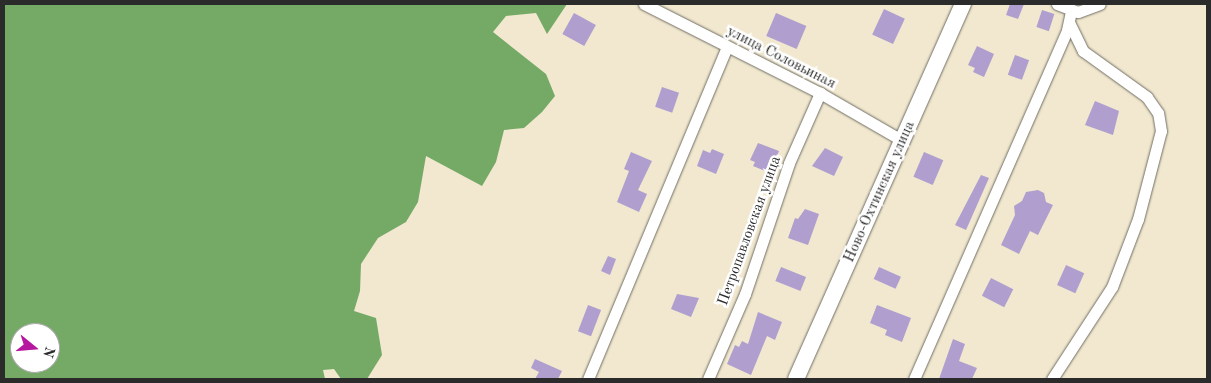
<!DOCTYPE html>
<meta charset="utf-8">
<style>
body{margin:0}
#map{position:relative;width:1211px;height:383px;overflow:hidden;background:#f1e8cf;font-family:"Old Standard TT",serif}
div>[style]{position:absolute}
.forest>*{inset:0;background:#74aa66}
.building>*{inset:0;background:#b09fce;transform-origin:0 0}
.roads{filter:drop-shadow(0 0 1px #706d64) drop-shadow(0 0 1px #706d64)}
.street>*{height:11px;margin:-5.5px;padding:0 5.5px;transform-origin:5.5px;border-radius:5.5px;background:#fff}
.secondary>*{height:16px;margin:-8px;padding:0 8px;transform-origin:8px;border-radius:8px;background:#fff}
span{translate:-50% -50%;white-space:nowrap;text-align:center;line-height:1.15;-webkit-text-stroke:5px #fff;paint-order:stroke}
.street-label{font-size:15px;color:#2b2b2b}
.frame{position:absolute;inset:0;border:5px solid #2b2b2b;pointer-events:none}
.north{position:absolute;left:10px;top:323px;width:50px;height:50px;box-sizing:border-box;background:#fff;border:1px solid #aaa;border-radius:50%;rotate:107deg;font-size:14px;font-weight:700;line-height:20px;text-align:center;color:#2b2b2b}
.north::after{content:'';display:block;margin:auto;width:18px;height:22px;background:#b5179e;clip-path:polygon(50% 0,100% 100%,50% 72%,0 100%)}
</style>
<div id="map">
<div class="forest">
<div style="clip-path:polygon(evenodd,4px 4px,567px 4px,547px 34px,536px 13px,506px 16px,493px 32px,546px 74px,555px 96px,542px 112px,524px 128px,504px 130px,496px 162px,482px 186px,426px 156px,418px 202px,406px 222px,378px 238px,361px 264px,360px 291px,354px 311px,376px 318px,382px 355px,367px 379px,341px 379px,334px 369px,323px 370px,325px 379px,4px 379px,4px 4px,20px 333px,50px 333px,50px 363px,20px 363px,20px 333px)"></div>
</div>
<div class="building">
<div style="clip-path:polygon(1010px 4px,1024px 4px,1018px 19px,1006px 15px)"></div>
<div style="left:884px;top:9px;width:23px;height:28px;rotate:25deg"></div>
<div style="left:1042px;top:10px;width:13px;height:18px;rotate:18deg"></div>
<div style="left:574px;top:13px;width:25px;height:24px;rotate:29deg"></div>
<div style="left:776px;top:13px;width:33px;height:25px;rotate:23deg"></div>
<div style="clip-path:polygon(977px 46px,994px 54px,984px 77px,973px 72px,975px 68px,968px 65px)"></div>
<div style="left:1015px;top:55px;width:15px;height:21px;rotate:20deg"></div>
<div style="left:662px;top:87px;width:18px;height:21px;rotate:19deg"></div>
<div style="clip-path:polygon(1095px 101px,1119px 111px,1113px 135px,1085px 125px)"></div>
<div style="clip-path:polygon(758px 143px,779px 151px,770px 173px,753px 166px,755px 162px,750px 160px)"></div>
<div style="clip-path:polygon(825px 148px,843px 157px,834px 176px,812px 166px)"></div>
<div style="clip-path:polygon(712px 149px,724px 154px,716px 174px,697px 166px,703px 150px,710px 153px)"></div>
<div style="clip-path:polygon(631px 152px,652px 161px,638px 190px,647px 194px,639px 212px,617px 202px,629px 171px,624px 169px)"></div>
<div style="left:924px;top:152px;width:21px;height:27px;rotate:23deg"></div>
<div style="clip-path:polygon(981px 175px,989px 178px,966px 230px,955px 225px)"></div>
<div style="clip-path:polygon(1038px 190px,1044px 193px,1046px 202px,1053px 205px,1038px 235px,1030px 231px,1019px 254px,1001px 245px,1015px 215px,1014px 206px,1022px 201px,1026px 192px)"></div>
<div style="clip-path:polygon(805px 209px,819px 214px,808px 245px,788px 238px,795px 218px,798px 219px)"></div>
<div style="clip-path:polygon(608px 256px,616px 259px,610px 275px,601px 271px)"></div>
<div style="left:1066px;top:265px;width:20px;height:22px;rotate:24deg"></div>
<div style="left:781px;top:267px;width:27px;height:15px;rotate:22deg"></div>
<div style="left:879px;top:267px;width:24px;height:13px;rotate:24deg"></div>
<div style="left:991px;top:278px;width:25px;height:20px;rotate:27deg"></div>
<div style="clip-path:polygon(677px 294px,699px 298px,691px 317px,671px 309px)"></div>
<div style="left:588px;top:305px;width:14px;height:28px;rotate:21deg"></div>
<div style="clip-path:polygon(877px 305px,911px 318px,902px 342px,885px 335px,887px 330px,870px 323px)"></div>
<div style="clip-path:polygon(758px 312px,782px 322px,775px 340px,767px 336px,751px 375px,727px 364px,735px 345px,739px 347px,742px 341px,748px 344px)"></div>
<div style="clip-path:polygon(953px 339px,965px 344px,959px 361px,977px 368px,972px 379px,939px 379px)"></div>
<div style="clip-path:polygon(535px 359px,562px 371px,558px 379px,535px 379px,539px 372px,531px 368px)"></div>
</div>
<div class="roads">
<div class="street">
<div style="left:644px;top:4px;width:197px;rotate:26.8deg"></div>
<div style="left:820px;top:93px;width:96px;rotate:30deg"></div>
<div style="left:1057px;top:4px;width:22px;rotate:21deg"></div>
<div style="left:1078px;top:12px;width:23px;rotate:-20deg"></div>
<div style="left:588px;top:379px;width:360px;rotate:-67.3deg"></div>
<div style="left:708px;top:379px;width:93px;rotate:-66.5deg"></div>
<div style="left:745px;top:294px;width:138px;rotate:-71.4deg"></div>
<div style="left:789px;top:163px;width:77px;rotate:-66.1deg"></div>
<div style="left:914px;top:379px;width:381px;rotate:-66.3deg"></div>
<div style="left:1067px;top:30px;width:19px;rotate:-78deg"></div>
<div style="left:1052px;top:379px;width:110px;rotate:-56.9deg"></div>
<div style="left:1112px;top:287px;width:73px;rotate:-69.1deg"></div>
<div style="left:1138px;top:219px;width:91px;rotate:-75.4deg"></div>
<div style="left:1161px;top:131px;width:18px;rotate:-99deg"></div>
<div style="left:1158px;top:113px;width:19px;rotate:-125deg"></div>
<div style="left:1147px;top:97px;width:79px;rotate:-144.3deg"></div>
<div style="left:1083px;top:51px;width:32px;rotate:-116deg"></div>
</div>
<div class="secondary">
<div style="left:796px;top:379px;width:411px;rotate:-66deg"></div>
</div>
</div>
<div class="street-label">
<span style="left:781px;top:58px;rotate:27deg">улица Соловьиная</span>
<span style="left:880px;top:192px;rotate:-66deg">Ново-Охтинская улица</span>
<span style="left:750px;top:231px;rotate:-70deg">Петропавловская улица</span>
</div>
<div class="frame"></div>
<div class="north">N</div>
</div>
